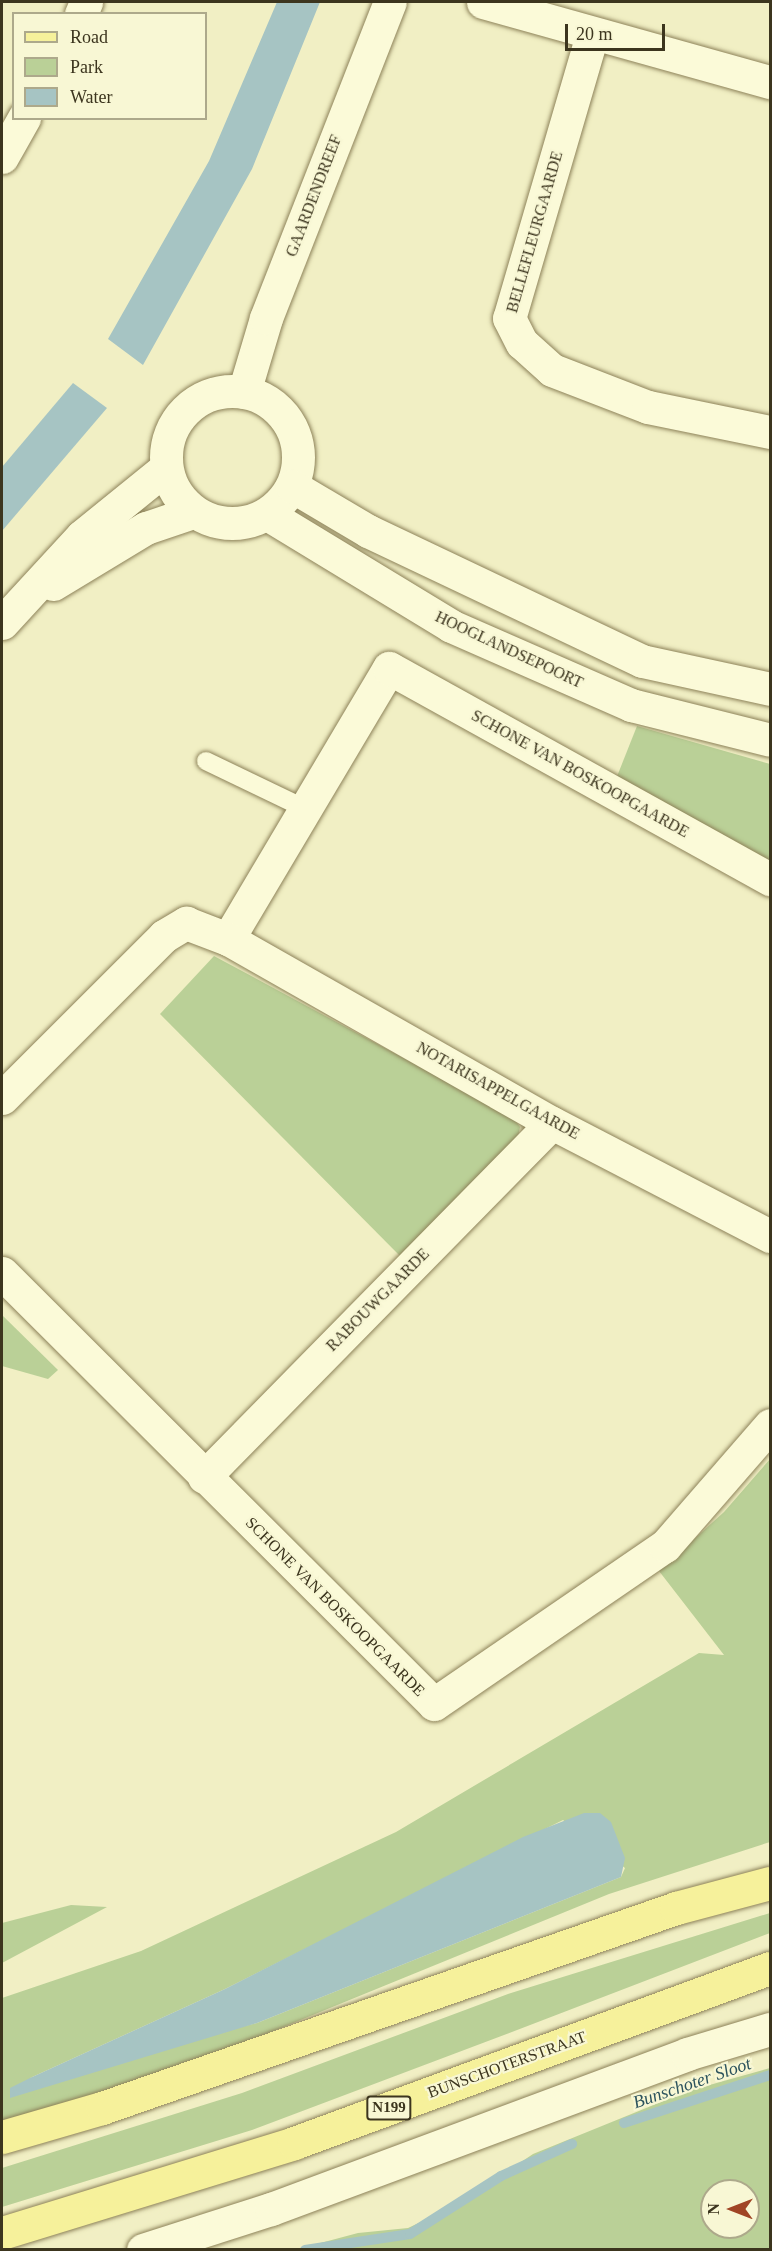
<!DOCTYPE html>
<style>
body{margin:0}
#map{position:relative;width:772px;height:2251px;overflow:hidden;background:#f1efc4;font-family:Georgia,serif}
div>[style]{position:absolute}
.green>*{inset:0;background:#bad097}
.water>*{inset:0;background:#a6c4c3}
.stream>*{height:10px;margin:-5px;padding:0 5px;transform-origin:5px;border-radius:5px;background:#a6c4c3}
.roads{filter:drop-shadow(0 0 2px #8d8259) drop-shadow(0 0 2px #8d8259)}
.service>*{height:18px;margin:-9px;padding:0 9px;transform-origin:9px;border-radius:9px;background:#fbfad8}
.minor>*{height:33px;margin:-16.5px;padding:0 16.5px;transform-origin:16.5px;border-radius:16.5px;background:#fbfad8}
.tertiary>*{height:33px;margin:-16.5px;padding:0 16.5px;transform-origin:16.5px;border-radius:16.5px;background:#fbfad8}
.tertiary>.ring{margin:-16.5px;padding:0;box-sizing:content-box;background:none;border:33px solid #fbfad8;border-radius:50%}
.primary>*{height:33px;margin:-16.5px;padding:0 16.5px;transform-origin:16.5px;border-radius:16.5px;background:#f6f19b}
span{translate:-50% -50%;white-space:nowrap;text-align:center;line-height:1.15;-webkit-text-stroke:4.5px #f8f7d4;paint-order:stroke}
.shield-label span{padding:2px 4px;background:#f8f7d4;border:2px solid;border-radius:4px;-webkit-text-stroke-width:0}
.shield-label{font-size:15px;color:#3c351e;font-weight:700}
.street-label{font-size:16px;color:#3c351e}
.water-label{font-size:18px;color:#2c535d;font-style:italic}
.frame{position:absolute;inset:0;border:3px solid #3c351e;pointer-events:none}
.legend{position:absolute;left:12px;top:12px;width:195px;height:108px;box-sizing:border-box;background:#f8f7d4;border:2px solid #ada98b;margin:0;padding:8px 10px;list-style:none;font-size:18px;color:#3c351e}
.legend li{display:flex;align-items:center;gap:12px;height:30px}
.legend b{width:30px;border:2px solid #ada98b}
.north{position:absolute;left:700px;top:2179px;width:60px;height:60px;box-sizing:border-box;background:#f8f7d4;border:2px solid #ada98b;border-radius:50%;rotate:270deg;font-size:16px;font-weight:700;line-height:24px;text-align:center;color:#3c351e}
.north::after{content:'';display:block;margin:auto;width:21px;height:27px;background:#a04525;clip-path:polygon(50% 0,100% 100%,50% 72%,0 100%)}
.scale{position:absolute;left:565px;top:24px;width:100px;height:27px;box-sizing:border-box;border:3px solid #3c351e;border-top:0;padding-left:8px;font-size:18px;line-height:21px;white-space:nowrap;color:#3c351e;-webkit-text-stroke:4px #f8f7d4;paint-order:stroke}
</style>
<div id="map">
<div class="green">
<div style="clip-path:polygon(637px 726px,770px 764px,770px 870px,614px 784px)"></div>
<div style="clip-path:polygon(214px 956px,513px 1117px,520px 1127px,517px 1143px,402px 1258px,160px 1014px)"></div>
<div style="clip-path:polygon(2px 1315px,58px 1370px,48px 1379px,2px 1366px)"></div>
<div style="clip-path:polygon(evenodd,770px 1459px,770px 1842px,609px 1894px,134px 2088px,2px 2126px,2px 1998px,141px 1951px,396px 1832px,699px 1653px,724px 1655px,659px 1571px,724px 1512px,770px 1459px,563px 1820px,625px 1868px,621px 1877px,257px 2023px,30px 2078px,225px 1989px,563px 1820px)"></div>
<div style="clip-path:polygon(71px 1905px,107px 1907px,2px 1963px,2px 1923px)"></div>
<div style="clip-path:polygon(770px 1913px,770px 1933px,504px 2035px,252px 2130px,2px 2207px,2px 2168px,242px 2093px,511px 1993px)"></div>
<div style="clip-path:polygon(evenodd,770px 2068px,770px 2249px,298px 2249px,358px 2233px,408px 2228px,457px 2205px,533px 2154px,688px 2091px,770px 2068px,712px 2191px,748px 2191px,748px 2227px,712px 2227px,712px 2191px)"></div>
</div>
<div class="water">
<div style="clip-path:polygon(277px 2px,320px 2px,252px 169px,143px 365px,108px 339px,209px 161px)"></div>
<div style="clip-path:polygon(73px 383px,107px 408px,2px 531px,2px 467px)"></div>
<div style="clip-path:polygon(584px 1813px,600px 1813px,611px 1822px,625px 1858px,621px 1877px,257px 2023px,10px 2098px,10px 2088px,30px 2078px,225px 1989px,523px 1837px)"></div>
</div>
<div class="stream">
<div style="left:624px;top:2123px;width:154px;rotate:-18.2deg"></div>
<div style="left:305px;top:2250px;width:106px;rotate:-8.7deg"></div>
<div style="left:410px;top:2234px;width:108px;rotate:-32.5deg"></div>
<div style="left:501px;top:2176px;width:78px;rotate:-24.3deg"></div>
</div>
<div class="roads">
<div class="service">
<div style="left:206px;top:761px;width:113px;rotate:25.7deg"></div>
</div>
<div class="minor">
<div style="left:483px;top:2px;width:298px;rotate:15.6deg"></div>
<div style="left:81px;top:14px;width:13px;rotate:-67deg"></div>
<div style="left:592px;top:35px;width:295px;rotate:106.3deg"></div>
<div style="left:509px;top:318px;width:28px;rotate:63deg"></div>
<div style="left:522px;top:343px;width:40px;rotate:42deg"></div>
<div style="left:552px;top:370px;width:103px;rotate:21.1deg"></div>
<div style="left:648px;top:407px;width:125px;rotate:11.6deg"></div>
<div style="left:2px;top:157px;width:45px;rotate:-60.6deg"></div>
<div style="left:53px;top:584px;width:109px;rotate:-31.1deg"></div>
<div style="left:146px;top:528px;width:50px;rotate:-18.8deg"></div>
<div style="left:2px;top:623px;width:118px;rotate:-47.4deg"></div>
<div style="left:82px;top:536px;width:108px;rotate:-39deg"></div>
<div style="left:228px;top:939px;width:315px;rotate:-59.3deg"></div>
<div style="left:389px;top:668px;width:436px;rotate:29deg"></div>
<div style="left:2px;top:1098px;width:229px;rotate:-45deg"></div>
<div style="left:164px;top:936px;width:26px;rotate:-31deg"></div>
<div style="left:186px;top:923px;width:45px;rotate:20.9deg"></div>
<div style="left:228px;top:939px;width:373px;rotate:29.6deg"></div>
<div style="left:552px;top:1123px;width:246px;rotate:27.4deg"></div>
<div style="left:2px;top:1273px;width:610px;rotate:44.93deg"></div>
<div style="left:434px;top:1704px;width:280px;rotate:-34.4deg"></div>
<div style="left:665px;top:1546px;width:160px;rotate:-49deg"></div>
<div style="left:204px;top:1477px;width:496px;rotate:-45.5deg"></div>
<div style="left:143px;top:2250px;width:134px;rotate:-17.8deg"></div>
<div style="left:271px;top:2209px;width:444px;rotate:-20.4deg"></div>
<div style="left:687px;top:2054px;width:87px;rotate:-16.8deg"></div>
</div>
<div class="tertiary">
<div class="ring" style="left:166px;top:391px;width:99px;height:99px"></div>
<div style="left:244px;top:392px;width:77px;rotate:-73.4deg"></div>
<div style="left:266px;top:318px;width:339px;rotate:-68.6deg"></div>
<div style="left:292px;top:486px;width:88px;rotate:30.6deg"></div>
<div style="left:368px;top:531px;width:303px;rotate:25.4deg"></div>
<div style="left:642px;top:661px;width:131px;rotate:12.3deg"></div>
<div style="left:267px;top:514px;width:215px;rotate:31.3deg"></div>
<div style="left:451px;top:626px;width:197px;rotate:23.7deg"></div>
<div style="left:631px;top:705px;width:143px;rotate:14.1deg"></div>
</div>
<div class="primary">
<div style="left:2px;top:2137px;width:104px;rotate:-16.2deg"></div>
<div style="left:102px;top:2108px;width:608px;rotate:-19.21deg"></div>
<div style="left:676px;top:1908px;width:97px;rotate:-14.9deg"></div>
<div style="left:2px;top:2233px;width:306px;rotate:-17.1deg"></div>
<div style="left:294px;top:2143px;width:507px;rotate:-20.19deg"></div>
</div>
</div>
<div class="shield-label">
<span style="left:389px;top:2108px">N199</span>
</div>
<div class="street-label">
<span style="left:314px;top:196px;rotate:-69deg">GAARDENDREEF</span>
<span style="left:535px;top:232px;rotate:-74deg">BELLEFLEURGAARDE</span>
<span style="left:509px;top:650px;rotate:25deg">HOOGLANDSEPOORT</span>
<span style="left:580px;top:774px;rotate:29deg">SCHONE VAN BOSKOOPGAARDE</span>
<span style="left:498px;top:1091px;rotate:29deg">NOTARISAPPELGAARDE</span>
<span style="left:378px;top:1300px;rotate:-45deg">RABOUWGAARDE</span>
<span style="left:335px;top:1607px;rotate:45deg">SCHONE VAN BOSKOOPGAARDE</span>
<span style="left:507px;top:2065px;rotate:-20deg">BUNSCHOTERSTRAAT</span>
</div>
<div class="water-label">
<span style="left:692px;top:2083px;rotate:-19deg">Bunschoter Sloot</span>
</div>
<div class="frame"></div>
<ul class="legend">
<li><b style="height:8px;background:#f6f19b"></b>Road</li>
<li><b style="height:16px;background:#bad097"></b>Park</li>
<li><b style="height:16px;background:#a6c4c3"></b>Water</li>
</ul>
<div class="north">N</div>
<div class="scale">20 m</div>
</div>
